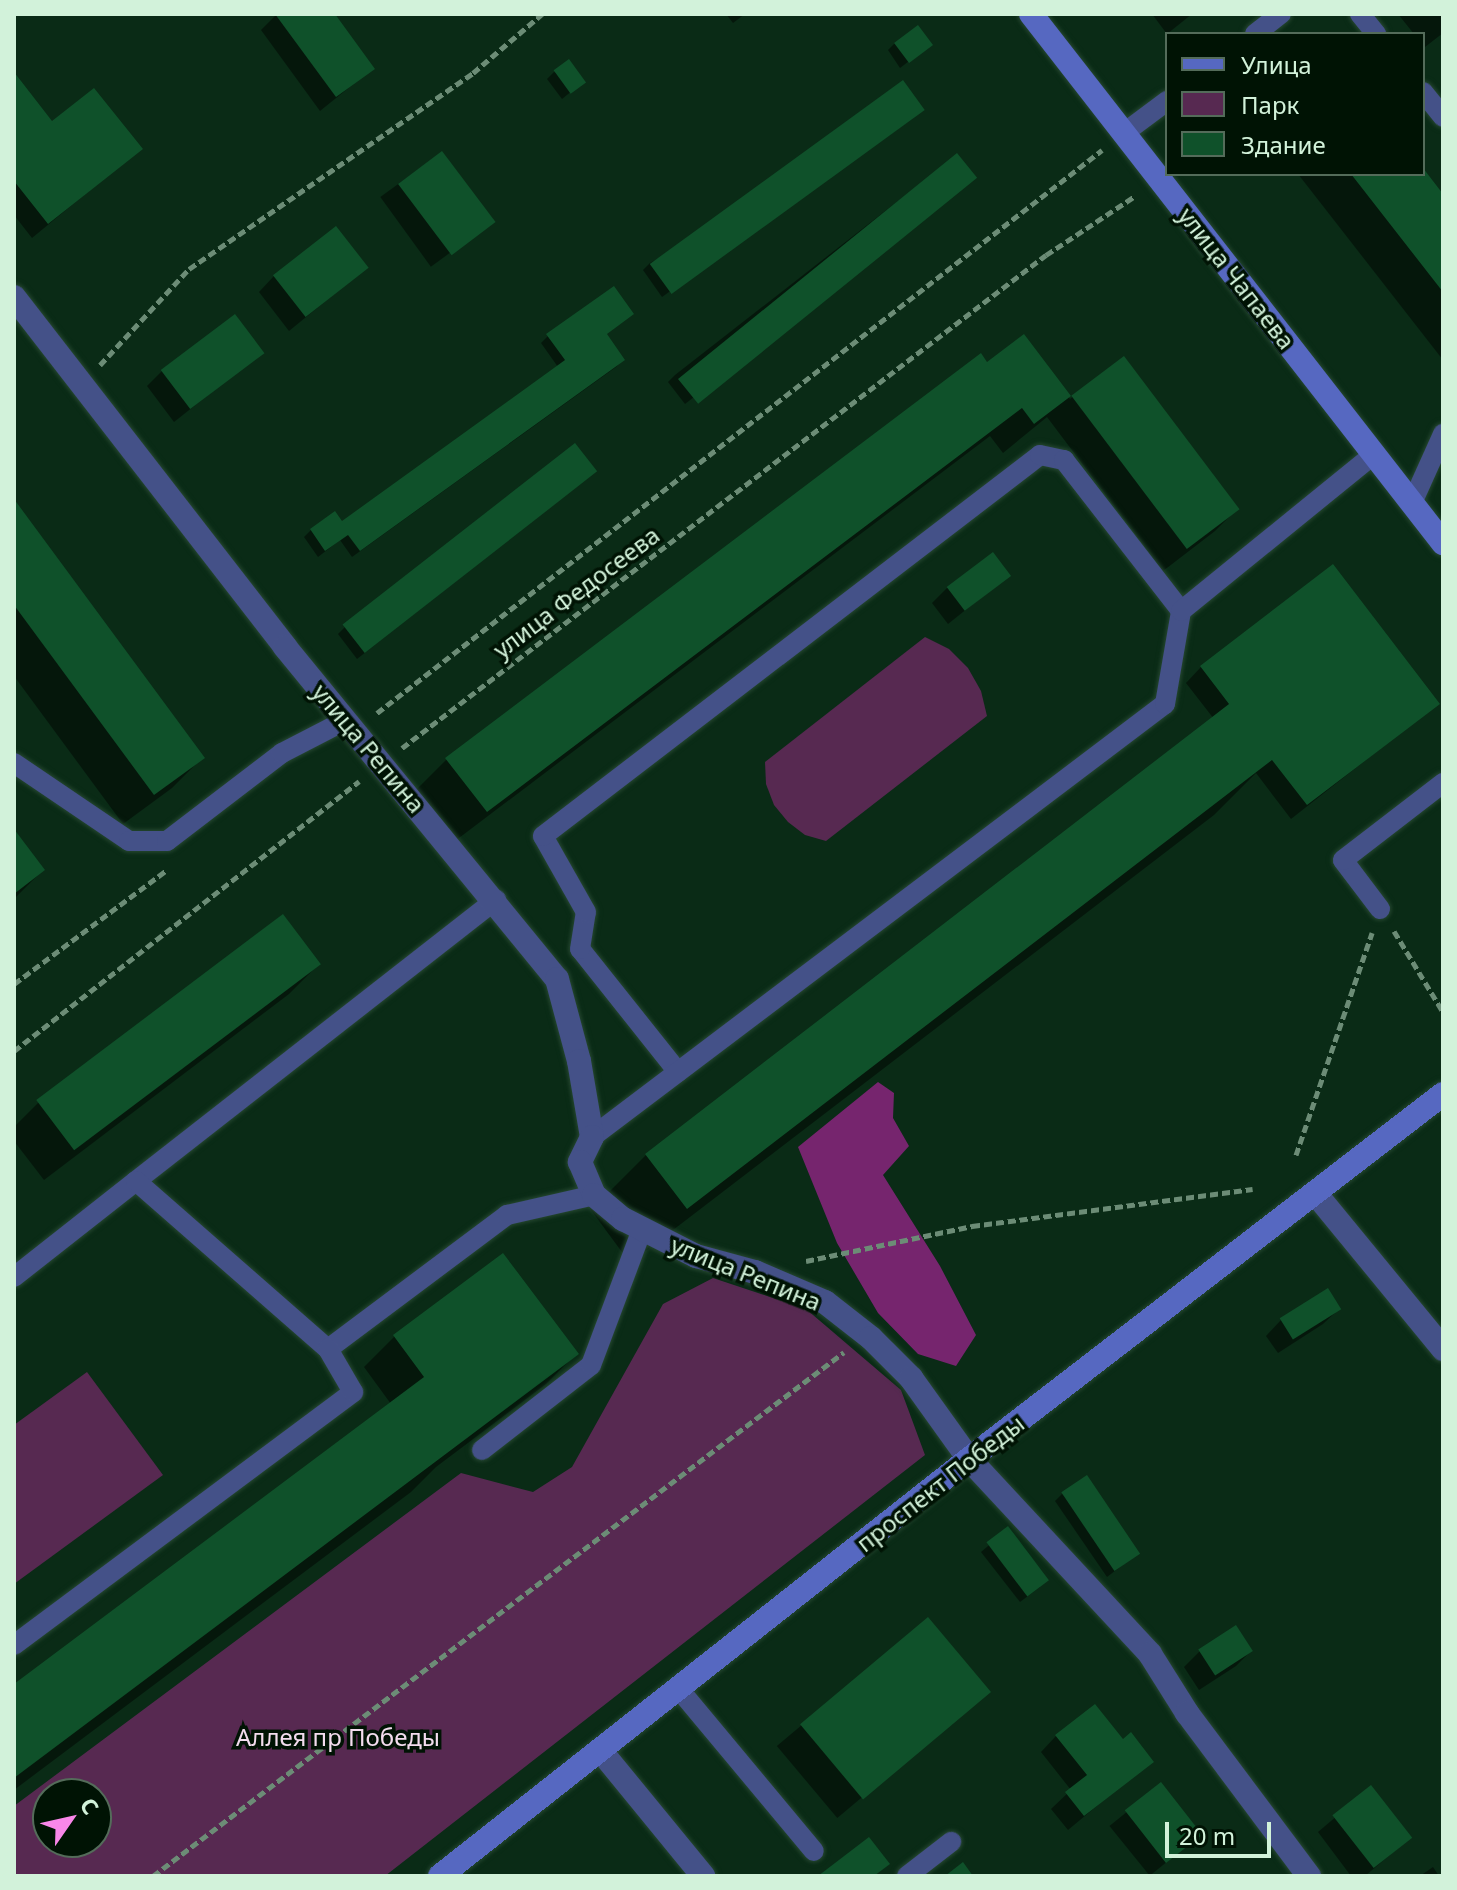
<!DOCTYPE html>
<meta charset="utf-8">
<style>
body{margin:0}
#map{position:relative;width:1457px;height:1890px;overflow:hidden;background:#0a2b16;font-family:"Noto Sans",sans-serif}
div>[style]{position:absolute}
.green>*{inset:0;background:#572951}
.forest>*{inset:0;background:#76256e}
.shadow>*{inset:0;background:#0007;transform-origin:0 0}
.building>*{inset:0;background:#0f512a;transform-origin:0 0}
.path>*{height:5px;margin-top:-2.5px;transform-origin:0;background:repeating-linear-gradient(90deg,#6c8c76 0 8px,transparent 0 12px)}
.roads{filter:drop-shadow(0 0 2px #264731) drop-shadow(0 0 2px #264731)}
.lane>*{height:20px;margin:-10px;padding:0 10px;transform-origin:10px;border-radius:10px;background:#445188}
.street>*{height:24px;margin:-12px;padding:0 12px;transform-origin:12px;border-radius:12px;background:#445188}
.secondary>*{height:24px;margin:-12px;padding:0 12px;transform-origin:12px;border-radius:12px;background:#5668c1}
span{translate:-50% -50%;white-space:nowrap;text-align:center;line-height:1.15;-webkit-text-stroke:7px #001304;paint-order:stroke}
.street-label{font-size:24px;color:#d2f2da}
.park-label{font-size:24px;color:#f3dcee}
.frame{position:absolute;inset:0;border:16px solid #d2f2da;pointer-events:none}
.legend{position:absolute;left:1165px;top:32px;width:260px;height:144px;box-sizing:border-box;background:#001304;border:2px solid #546c5a;margin:0;padding:10px 14px;list-style:none;font-size:24px;color:#d2f2da}
.legend li{display:flex;align-items:center;gap:16px;height:40px}
.legend b{width:40px;border:2px solid #546c5a}
.north{position:absolute;left:32px;top:1778px;width:80px;height:80px;box-sizing:border-box;background:#001304;border:2px solid #546c5a;border-radius:50%;rotate:56deg;font-size:22px;font-weight:700;line-height:32px;text-align:center;color:#d2f2da}
.north::after{content:'';display:block;margin:auto;width:28px;height:36px;background:#f987e9;clip-path:polygon(50% 0,100% 100%,50% 72%,0 100%)}
.scale{position:absolute;left:1165px;top:1822px;width:106px;height:36px;box-sizing:border-box;border:4px solid #d2f2da;border-top:0;padding-left:10px;font-size:24px;line-height:28px;white-space:nowrap;color:#d2f2da;-webkit-text-stroke:6px #001304;paint-order:stroke}
</style>
<div id="map">
<div class="green">
<div style="clip-path:polygon(925px 637px,949px 649px,968px 668px,981px 691px,987px 716px,826px 841px,805px 835px,788px 822px,774px 805px,766px 784px,765px 762px)"></div>
<div style="clip-path:polygon(evenodd,713px 1278px,806px 1309px,901px 1390px,925px 1455px,385px 1876px,14px 1876px,14px 1806px,461px 1473px,533px 1492px,572px 1467px,663px 1304px,713px 1278px,48px 1794px,96px 1794px,96px 1842px,48px 1842px,48px 1794px)"></div>
<div style="clip-path:polygon(87px 1372px,163px 1475px,14px 1584px,14px 1425px)"></div>
</div>
<div class="forest">
<div style="clip-path:polygon(878px 1082px,894px 1093px,893px 1118px,909px 1146px,883px 1175px,940px 1266px,976px 1335px,956px 1366px,918px 1354px,878px 1313px,837px 1243px,798px 1147px)"></div>
</div>
<div class="shadow">
<div style="clip-path:polygon(277px 14px,332px 14px,372px 69px,320px 111px,261px 30px)"></div>
<div style="clip-path:polygon(726px 14px,745px 14px,733px 23px)"></div>
<div style="clip-path:polygon(1152px 14px,1192px 14px,1167px 34px)"></div>
<div style="clip-path:polygon(1398px 14px,1443px 14px,1443px 33px,1425px 47px,1423px 34px,1414px 34px)"></div>
<div style="clip-path:polygon(895px 43px,930px 45px,900px 68px,888px 50px)"></div>
<div style="clip-path:polygon(554px 72px,583px 82px,562px 99px,547px 79px)"></div>
<div style="clip-path:polygon(14px 75px,52px 124px,140px 149px,32px 238px,14px 215px)"></div>
<div style="clip-path:polygon(915px 117px,662px 297px,643px 270px,650px 263px)"></div>
<div style="left:441px;top:153px;width:86px;height:75px;rotate:54deg"></div>
<div style="clip-path:polygon(957px 155px,967px 184px,685px 404px,668px 382px,675px 375px)"></div>
<div style="clip-path:polygon(1423px 171px,1443px 197px,1443px 360px,1298px 174px)"></div>
<div style="clip-path:polygon(366px 268px,289px 331px,259px 292px,274px 276px)"></div>
<div style="clip-path:polygon(632px 314px,605px 335px,623px 360px,616px 367px,352px 557px,340px 540px,318px 557px,304px 537px,311px 530px,342px 524px,558px 367px,541px 343px,548px 336px)"></div>
<div style="clip-path:polygon(1024px 337px,1070px 399px,1124px 358px,1238px 508px,1215px 531px,1163px 571px,1047px 417px,1003px 453px,990px 436px,455px 841px,416px 790px,446px 760px)"></div>
<div style="clip-path:polygon(261px 353px,174px 422px,147px 386px,162px 371px)"></div>
<div style="clip-path:polygon(587px 478px,357px 659px,338px 634px,345px 627px)"></div>
<div style="clip-path:polygon(14px 502px,202px 758px,172px 788px,123px 824px,14px 676px)"></div>
<div style="clip-path:polygon(1008px 576px,948px 624px,932px 603px,948px 587px)"></div>
<div style="clip-path:polygon(1201px 667px,1437px 704px,1291px 819px,1256px 773px,1214px 815px,630px 1263px,591px 1210px,646px 1155px,1214px 719px,1186px 683px)"></div>
<div style="clip-path:polygon(14px 832px,43px 870px,14px 899px)"></div>
<div style="clip-path:polygon(283px 917px,319px 964px,289px 994px,44px 1180px,14px 1141px,14px 1127px,38px 1103px)"></div>
<div style="clip-path:polygon(502px 1256px,576px 1354px,546px 1384px,436px 1467px,411px 1492px,14px 1790px,14px 1687px,391px 1404px,364px 1367px,394px 1337px)"></div>
<div style="clip-path:polygon(1339px 1309px,1323px 1324px,1278px 1353px,1266px 1336px,1281px 1320px)"></div>
<div style="clip-path:polygon(1062px 1494px,1137px 1554px,1107px 1577px,1055px 1501px)"></div>
<div style="clip-path:polygon(1008px 1529px,1040px 1587px,1020px 1602px,981px 1552px)"></div>
<div style="left:927px;top:1620px;width:94px;height:196px;rotate:50deg"></div>
<div style="clip-path:polygon(1235px 1628px,1251px 1651px,1236px 1666px,1199px 1690px,1184px 1667px,1199px 1652px)"></div>
<div style="clip-path:polygon(1056px 1736px,1123px 1742px,1151px 1761px,1068px 1830px,1051px 1809px,1071px 1790px,1041px 1752px)"></div>
<div style="left:1160px;top:1785px;width:64px;height:65px;rotate:51deg"></div>
<div style="clip-path:polygon(1370px 1788px,1410px 1838px,1365px 1876px,1351px 1876px,1318px 1832px)"></div>
<div style="clip-path:polygon(1433px 1867px,1439px 1876px,1420px 1876px)"></div>
</div>
<div class="building">
<div style="clip-path:polygon(275px 14px,335px 14px,375px 69px,336px 97px)"></div>
<div style="left:918px;top:25px;width:25px;height:30px;rotate:53deg"></div>
<div style="left:569px;top:59px;width:29px;height:19px;rotate:54deg"></div>
<div style="clip-path:polygon(14px 72px,52px 121px,94px 88px,143px 149px,48px 224px,14px 181px)"></div>
<div style="left:903px;top:80px;width:37px;height:313px;rotate:54deg"></div>
<div style="left:442px;top:151px;width:89px;height:55px;rotate:53deg"></div>
<div style="left:957px;top:153px;width:32px;height:359px;rotate:51deg"></div>
<div style="clip-path:polygon(1423px 168px,1443px 194px,1443px 292px,1351px 174px,1423px 174px)"></div>
<div style="left:336px;top:226px;width:53px;height:80px;rotate:52deg"></div>
<div style="clip-path:polygon(614px 286px,634px 314px,607px 334px,625px 360px,360px 551px,348px 535px,325px 551px,310px 529px,335px 511px,342px 521px,565px 360px,546px 334px)"></div>
<div style="left:235px;top:314px;width:49px;height:93px;rotate:53deg"></div>
<div style="clip-path:polygon(1024px 334px,1071px 396px,1034px 424px,1022px 408px,487px 812px,445px 758px,981px 353px,987px 362px)"></div>
<div style="left:1124px;top:356px;width:192px;height:66px;rotate:53deg"></div>
<div style="left:575px;top:443px;width:36px;height:295px;rotate:52deg"></div>
<div style="clip-path:polygon(14px 499px,205px 758px,154px 795px,14px 605px)"></div>
<div style="left:993px;top:552px;width:30px;height:58px;rotate:53deg"></div>
<div style="clip-path:polygon(1333px 564px,1440px 704px,1307px 805px,1272px 760px,687px 1209px,645px 1154px,1229px 704px,1200px 666px)"></div>
<div style="clip-path:polygon(14px 829px,45px 870px,14px 894px)"></div>
<div style="left:283px;top:914px;width:63px;height:309px;rotate:53deg"></div>
<div style="clip-path:polygon(503px 1253px,579px 1354px,14px 1778px,14px 1684px,424px 1377px,393px 1335px)"></div>
<div style="left:1328px;top:1288px;width:25px;height:57px;rotate:58deg"></div>
<div style="left:1087px;top:1475px;width:95px;height:31px;rotate:56deg"></div>
<div style="left:1008px;top:1526px;width:68px;height:27px;rotate:53deg"></div>
<div style="left:928px;top:1617px;width:98px;height:167px;rotate:50deg"></div>
<div style="left:1236px;top:1625px;width:31px;height:45px;rotate:57deg"></div>
<div style="clip-path:polygon(1095px 1704px,1123px 1739px,1131px 1732px,1154px 1762px,1084px 1816px,1065px 1792px,1087px 1775px,1055px 1735px)"></div>
<div style="left:1161px;top:1782px;width:67px;height:46px;rotate:52deg"></div>
<div style="left:1371px;top:1785px;width:67px;height:49px;rotate:52deg"></div>
<div style="clip-path:polygon(869px 1837px,890px 1864px,874px 1876px,818px 1876px)"></div>
<div style="clip-path:polygon(963px 1862px,973px 1876px,945px 1876px)"></div>
</div>
<div class="path">
<div style="left:100px;top:365px;width:131px;rotate:-47.2deg"></div>
<div style="left:189px;top:269px;width:345px;rotate:-34.6deg"></div>
<div style="left:473px;top:73px;width:91px;rotate:-40.5deg"></div>
<div style="left:377px;top:713px;width:918px;rotate:-37.83deg"></div>
<div style="left:402px;top:748px;width:811px;rotate:-37.44deg"></div>
<div style="left:1046px;top:255px;width:107px;rotate:-33.5deg"></div>
<div style="left:1394px;top:931px;width:95px;rotate:58.8deg"></div>
<div style="left:14px;top:984px;width:191px;rotate:-36.7deg"></div>
<div style="left:14px;top:1051px;width:438px;rotate:-38deg"></div>
<div style="left:1296px;top:1155px;width:235px;rotate:-71.1deg"></div>
<div style="left:806px;top:1261px;width:170px;rotate:-11.9deg"></div>
<div style="left:972px;top:1226px;width:283px;rotate:-7.5deg"></div>
<div style="left:153px;top:1876px;width:867px;rotate:-37.17deg"></div>
</div>
<div class="roads">
<div class="lane">
<div style="left:1360px;top:14px;width:26px;rotate:51deg"></div>
<div style="left:1255px;top:34px;width:33px;rotate:-38deg"></div>
<div style="left:1423px;top:92px;width:32px;rotate:51deg"></div>
<div style="left:1124px;top:133px;width:54px;rotate:-36.7deg"></div>
<div style="left:1412px;top:503px;width:76px;rotate:-65.8deg"></div>
<div style="left:14px;top:763px;width:139px;rotate:34.1deg"></div>
<div style="left:129px;top:841px;width:38px"></div>
<div style="left:167px;top:841px;width:145px;rotate:-37.4deg"></div>
<div style="left:282px;top:753px;width:72px;rotate:-27.3deg"></div>
<div style="left:1380px;top:909px;width:61px;rotate:-127.1deg"></div>
<div style="left:1343px;top:860px;width:126px;rotate:-37.6deg"></div>
<div style="left:678px;top:1072px;width:157px;rotate:-128.5deg"></div>
<div style="left:580px;top:949px;width:37px;rotate:-81deg"></div>
<div style="left:586px;top:912px;width:87px;rotate:-119.5deg"></div>
<div style="left:543px;top:836px;width:626px;rotate:-37.47deg"></div>
<div style="left:1040px;top:455px;width:25px;rotate:12deg"></div>
<div style="left:1064px;top:460px;width:191px;rotate:52.2deg"></div>
<div style="left:592px;top:1137px;width:718px;rotate:-37.08deg"></div>
<div style="left:1165px;top:704px;width:94px;rotate:-80.2deg"></div>
<div style="left:1181px;top:611px;width:249px;rotate:-39.1deg"></div>
<div style="left:136px;top:1181px;width:457px;rotate:-38deg"></div>
<div style="left:14px;top:1277px;width:155px;rotate:-38.2deg"></div>
<div style="left:136px;top:1181px;width:255px;rotate:41.2deg"></div>
<div style="left:328px;top:1349px;width:224px;rotate:-36.8deg"></div>
<div style="left:507px;top:1215px;width:89px;rotate:-12.9deg"></div>
<div style="left:482px;top:1450px;width:138px;rotate:-37.9deg"></div>
<div style="left:591px;top:1365px;width:145px;rotate:-69.4deg"></div>
<div style="left:14px;top:1645px;width:423px;rotate:-36.7deg"></div>
<div style="left:353px;top:1392px;width:50px;rotate:-120.2deg"></div>
<div style="left:678px;top:1688px;width:212px;rotate:50.2deg"></div>
<div style="left:907px;top:1876px;width:56px;rotate:-37.7deg"></div>
</div>
<div class="street">
<div style="left:14px;top:297px;width:443px;rotate:52.2deg"></div>
<div style="left:285px;top:647px;width:429px;rotate:50.7deg"></div>
<div style="left:557px;top:979px;width:85px;rotate:75deg"></div>
<div style="left:579px;top:1061px;width:77px;rotate:80.3deg"></div>
<div style="left:592px;top:1137px;width:28px;rotate:116deg"></div>
<div style="left:580px;top:1162px;width:36px;rotate:67deg"></div>
<div style="left:594px;top:1195px;width:38px;rotate:40deg"></div>
<div style="left:623px;top:1219px;width:82px;rotate:26.9deg"></div>
<div style="left:696px;top:1256px;width:61px;rotate:15.2deg"></div>
<div style="left:755px;top:1272px;width:76px;rotate:23.2deg"></div>
<div style="left:825px;top:1302px;width:58px;rotate:38deg"></div>
<div style="left:871px;top:1338px;width:57px;rotate:45deg"></div>
<div style="left:911px;top:1378px;width:100px;rotate:54.4deg"></div>
<div style="left:969px;top:1459px;width:266px;rotate:47.1deg"></div>
<div style="left:1150px;top:1654px;width:70px;rotate:57.9deg"></div>
<div style="left:1187px;top:1713px;width:204px;rotate:53.2deg"></div>
<div style="left:1315px;top:1193px;width:202px;rotate:50.6deg"></div>
<div style="left:600px;top:1750px;width:163px;rotate:50.7deg"></div>
</div>
<div class="secondary">
<div style="left:1031px;top:14px;width:671px;rotate:52.09deg"></div>
<div style="left:440px;top:1876px;width:674px;rotate:-38.25deg"></div>
<div style="left:969px;top:1459px;width:598px;rotate:-37.6deg"></div>
</div>
</div>
<div class="street-label">
<span style="left:1237px;top:278px;rotate:52deg">улица Чапаева</span>
<span style="left:576px;top:592px;rotate:-37deg">улица Федосеева</span>
<span style="left:369px;top:748px;rotate:50deg">улица Репина</span>
<span style="left:746px;top:1273px;rotate:22deg">улица Репина</span>
<span style="left:940px;top:1483px;rotate:-38deg">проспект Победы</span>
</div>
<div class="park-label">
<span style="left:338px;top:1737px">Аллея пр Победы</span>
</div>
<div class="frame"></div>
<ul class="legend">
<li><b style="height:10px;background:#5668c1"></b>Улица</li>
<li><b style="height:22px;background:#572951"></b>Парк</li>
<li><b style="height:22px;background:#0f512a"></b>Здание</li>
</ul>
<div class="north">С</div>
<div class="scale">20 m</div>
</div>
